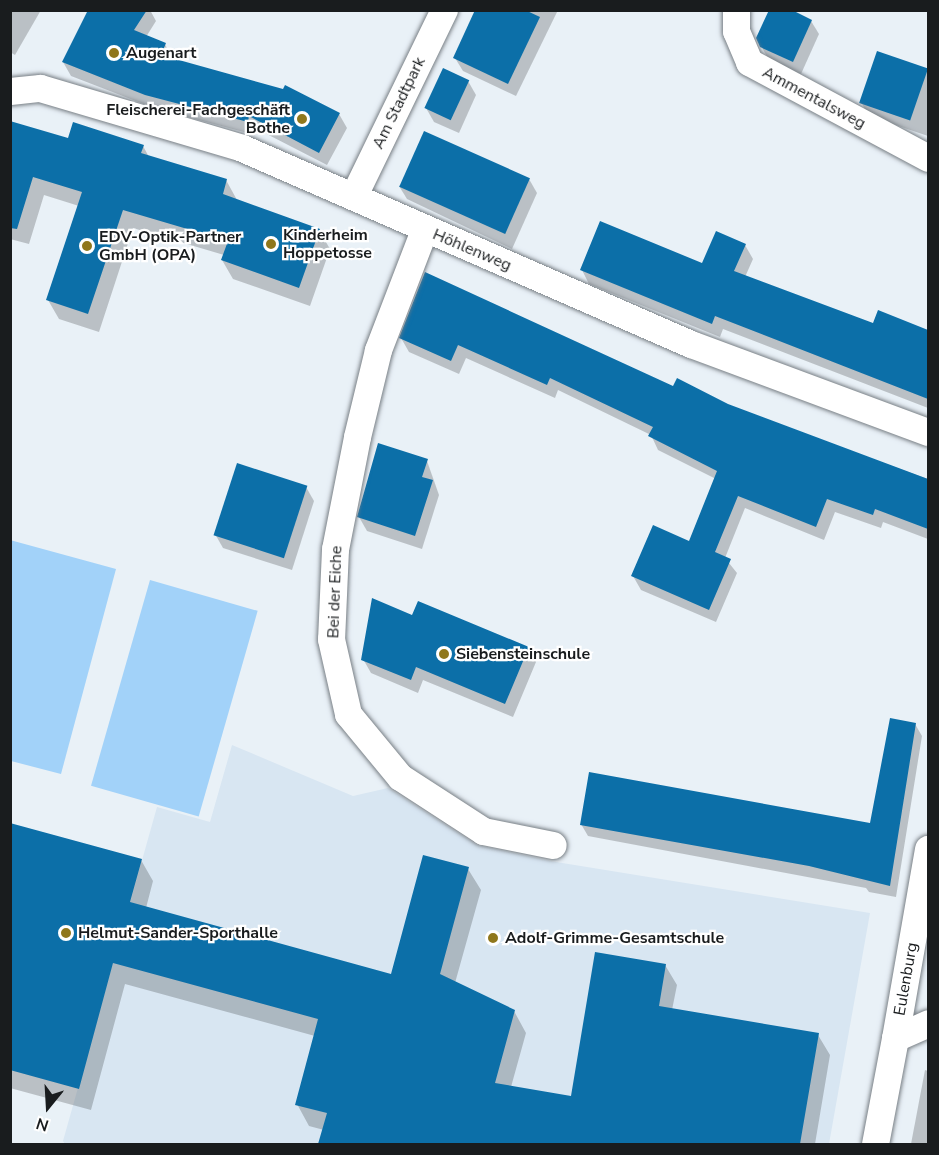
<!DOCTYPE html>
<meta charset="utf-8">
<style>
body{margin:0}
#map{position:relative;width:939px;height:1155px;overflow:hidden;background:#e9f1f7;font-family:"Nunito Sans",sans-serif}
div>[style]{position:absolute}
.built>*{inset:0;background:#d8e6f2}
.green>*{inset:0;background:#a2d2f9;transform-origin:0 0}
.shadow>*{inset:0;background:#0003}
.building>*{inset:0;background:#0c6fa8;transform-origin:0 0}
.roads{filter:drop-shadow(0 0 2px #787f85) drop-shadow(0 0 2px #787f85)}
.minor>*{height:27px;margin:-13.5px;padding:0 13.5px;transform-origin:13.5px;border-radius:13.5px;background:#fff}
.dots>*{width:16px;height:16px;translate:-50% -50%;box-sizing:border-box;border:3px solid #fff;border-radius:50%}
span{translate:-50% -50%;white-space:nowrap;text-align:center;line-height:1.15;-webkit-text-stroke:4.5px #fff;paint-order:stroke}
.poi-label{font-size:16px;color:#191c1e;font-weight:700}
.left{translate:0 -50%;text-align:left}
.right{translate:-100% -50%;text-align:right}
.street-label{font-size:16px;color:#191c1e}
.frame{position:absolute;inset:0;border:12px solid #191c1e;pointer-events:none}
.north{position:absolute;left:18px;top:1077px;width:60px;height:60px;-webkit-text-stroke:4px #fff;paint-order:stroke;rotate:198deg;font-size:16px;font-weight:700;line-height:24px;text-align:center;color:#191c1e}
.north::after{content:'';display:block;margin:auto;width:21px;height:27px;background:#191c1e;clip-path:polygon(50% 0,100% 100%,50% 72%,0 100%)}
</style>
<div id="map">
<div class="built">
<div style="clip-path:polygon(232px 745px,353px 796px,388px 788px,477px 845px,550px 861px,870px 913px,829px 1144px,65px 1144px,63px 1141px,157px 807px,210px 822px)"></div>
</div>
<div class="green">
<div style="clip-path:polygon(10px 540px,116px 569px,61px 774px,11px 761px)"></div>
<div style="left:150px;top:580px;width:112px;height:214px;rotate:16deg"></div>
</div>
<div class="shadow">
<div style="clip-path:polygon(10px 10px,41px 10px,15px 55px,10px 52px)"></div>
<div style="clip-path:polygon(94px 10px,150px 10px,156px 21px,146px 37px,165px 44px,172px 59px,339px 114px,347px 128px,327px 165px,257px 129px,255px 135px,154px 108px,71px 76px,63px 62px)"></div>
<div style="clip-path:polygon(477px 10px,558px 10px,516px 96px,463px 71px,455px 58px)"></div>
<div style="clip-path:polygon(811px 21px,819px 34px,801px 74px,769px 60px,761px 46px)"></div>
<div style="clip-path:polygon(878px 53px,928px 71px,928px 136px,869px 116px,861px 102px)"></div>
<div style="clip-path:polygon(468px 81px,476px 95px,459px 133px,434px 122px,426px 108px)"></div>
<div style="clip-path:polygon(10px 122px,68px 140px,143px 146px,149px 157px,226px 180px,237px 200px,319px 230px,330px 249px,310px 306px,233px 279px,222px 260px,224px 255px,133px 228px,99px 332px,59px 319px,48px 300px,79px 206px,44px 195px,29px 244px,10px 239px)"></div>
<div style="clip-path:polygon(529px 179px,537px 193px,512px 249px,407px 199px,399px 186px)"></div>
<div style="clip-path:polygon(745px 245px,753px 259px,745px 277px,874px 325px,879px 312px,928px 332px,928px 408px,723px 329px,720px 337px,589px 284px,582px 270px,703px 265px)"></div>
<div style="clip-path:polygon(425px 274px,674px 388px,928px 479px,928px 539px,883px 522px,881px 528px,835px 512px,824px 540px,745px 508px,725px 558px,737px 573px,716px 622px,641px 590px,633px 576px,690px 543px,716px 479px,658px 450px,651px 435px,558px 390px,555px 398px,466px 358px,459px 374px,409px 352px,401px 338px)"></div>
<div style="clip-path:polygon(427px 461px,439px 495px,422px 549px,367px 531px,359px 517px)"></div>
<div style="clip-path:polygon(306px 487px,314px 501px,292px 570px,223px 548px,215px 534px)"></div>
<div style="clip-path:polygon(413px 617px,528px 649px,536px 662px,513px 717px,423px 680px,418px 693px,371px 673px,363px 659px)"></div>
<div style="clip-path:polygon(915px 724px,922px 736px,896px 897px,869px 892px,866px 888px,588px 836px,581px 824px,872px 825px)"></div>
<div style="clip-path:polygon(10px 824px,141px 860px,153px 881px,146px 908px,392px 976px,468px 869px,481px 890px,455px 983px,514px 1011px,526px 1033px,511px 1087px,529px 1109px,519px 1144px,320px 1144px,324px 1130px,309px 1126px,297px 1104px,315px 1036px,125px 984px,91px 1110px,10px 1088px)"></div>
<div style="clip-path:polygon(665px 965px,677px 985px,672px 1010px,818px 1035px,830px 1055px,815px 1144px,548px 1144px,556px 1095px,572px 1097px)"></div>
<div style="clip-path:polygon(925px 1070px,928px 1071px,928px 1144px,911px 1144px)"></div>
</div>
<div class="building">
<div style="clip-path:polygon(88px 10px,147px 10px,134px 30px,166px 43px,161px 55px,283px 89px,285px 85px,340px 113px,319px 153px,249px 116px,248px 122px,145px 95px,62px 62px)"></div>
<div style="clip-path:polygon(475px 10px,525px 10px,540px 17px,508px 84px,453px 58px)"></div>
<div style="clip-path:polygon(769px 10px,792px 10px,812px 20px,793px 62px,760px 47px,756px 38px)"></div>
<div style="left:877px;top:51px;width:54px;height:55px;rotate:19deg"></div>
<div style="left:443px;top:68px;width:29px;height:44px;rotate:25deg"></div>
<div style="clip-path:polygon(10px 121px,68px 138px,73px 122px,144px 145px,141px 153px,227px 179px,223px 194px,320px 229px,299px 288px,221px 260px,228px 241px,123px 210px,88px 314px,46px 300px,82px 192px,33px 177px,17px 229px,10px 228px)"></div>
<div style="left:424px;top:131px;width:116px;height:61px;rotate:24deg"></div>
<div style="clip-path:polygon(600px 221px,702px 263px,716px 231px,746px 244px,734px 271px,873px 323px,878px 310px,928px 330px,928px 399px,715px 316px,712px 324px,580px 270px)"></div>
<div style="clip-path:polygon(425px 272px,673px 386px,677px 378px,728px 404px,928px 479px,928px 529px,875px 509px,873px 515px,827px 499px,816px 527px,738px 496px,715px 552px,731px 559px,709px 610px,631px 576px,653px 525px,689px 541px,717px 471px,648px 436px,653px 427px,550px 378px,547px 385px,458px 345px,451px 361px,399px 338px)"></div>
<div style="clip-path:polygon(378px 443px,428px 459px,422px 477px,433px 480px,415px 536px,357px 517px)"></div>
<div style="left:237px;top:463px;width:74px;height:76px;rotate:18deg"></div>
<div style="clip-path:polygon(372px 598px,412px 615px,418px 601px,529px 647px,505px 704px,416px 667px,411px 680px,361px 660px)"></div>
<div style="clip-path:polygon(890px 718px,916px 723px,890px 886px,809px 866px,580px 825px,589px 772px,870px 823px)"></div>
<div style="clip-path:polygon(10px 823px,142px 859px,130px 902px,391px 974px,423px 855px,469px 867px,440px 974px,515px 1010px,495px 1083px,571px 1096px,595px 952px,666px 964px,659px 1006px,819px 1033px,800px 1144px,318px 1144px,327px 1113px,295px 1105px,318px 1019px,113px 963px,79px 1089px,10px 1070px)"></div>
</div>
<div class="roads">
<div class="minor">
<div style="left:736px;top:10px;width:21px;rotate:90deg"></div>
<div style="left:736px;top:31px;width:34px;rotate:67deg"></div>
<div style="left:749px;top:62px;width:203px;rotate:28.2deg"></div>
<div style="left:10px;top:91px;width:30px;rotate:-6deg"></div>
<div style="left:40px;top:88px;width:211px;rotate:16.5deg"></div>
<div style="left:242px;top:148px;width:490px;rotate:23.6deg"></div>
<div style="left:691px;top:344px;width:253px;rotate:20.4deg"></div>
<div style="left:354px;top:195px;width:206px;rotate:-64.1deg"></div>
<div style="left:424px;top:230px;width:129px;rotate:111deg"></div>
<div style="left:378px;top:350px;width:89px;rotate:103.6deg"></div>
<div style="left:357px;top:437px;width:114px;rotate:101.1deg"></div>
<div style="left:335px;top:549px;width:90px;rotate:92.5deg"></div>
<div style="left:331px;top:639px;width:77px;rotate:77.2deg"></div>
<div style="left:348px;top:714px;width:82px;rotate:50.5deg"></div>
<div style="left:400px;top:777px;width:99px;rotate:33deg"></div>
<div style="left:483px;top:831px;width:71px;rotate:11.3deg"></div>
<div style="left:895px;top:1038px;width:192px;rotate:-80.1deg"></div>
<div style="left:875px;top:1144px;width:108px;rotate:-79.3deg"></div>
<div style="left:895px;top:1038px;width:36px;rotate:-24deg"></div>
</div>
</div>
<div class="dots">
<div style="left:114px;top:53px;background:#8f771c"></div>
<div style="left:302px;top:119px;background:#8f771c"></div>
<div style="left:271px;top:244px;background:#8f771c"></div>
<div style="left:87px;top:246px;background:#8f771c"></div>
<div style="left:444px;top:654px;background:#8f771c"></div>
<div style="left:66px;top:933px;background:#8f771c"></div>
<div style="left:493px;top:938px;background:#8f771c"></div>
</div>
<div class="poi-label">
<span class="left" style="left:126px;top:53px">Augenart</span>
<span class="right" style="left:290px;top:119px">Fleischerei-Fachgeschäft<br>Bothe</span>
<span class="left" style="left:283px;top:244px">Kinderheim<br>Hoppetosse</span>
<span class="left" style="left:99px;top:246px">EDV-Optik-Partner<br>GmbH (OPA)</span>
<span class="left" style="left:456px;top:654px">Siebensteinschule</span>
<span class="left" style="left:78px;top:933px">Helmut-Sander-Sporthalle</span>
<span class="left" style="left:505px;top:938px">Adolf-Grimme-Gesamtschule</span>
</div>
<div class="street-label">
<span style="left:814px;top:98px;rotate:28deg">Ammentalsweg</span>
<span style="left:399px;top:103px;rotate:-64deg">Am Stadtpark</span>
<span style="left:472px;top:250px;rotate:23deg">Höhlenweg</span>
<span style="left:335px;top:592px;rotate:-88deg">Bei der Eiche</span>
<span style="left:906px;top:979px;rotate:-80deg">Eulenburg</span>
</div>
<div class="frame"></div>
<div class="north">N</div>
</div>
